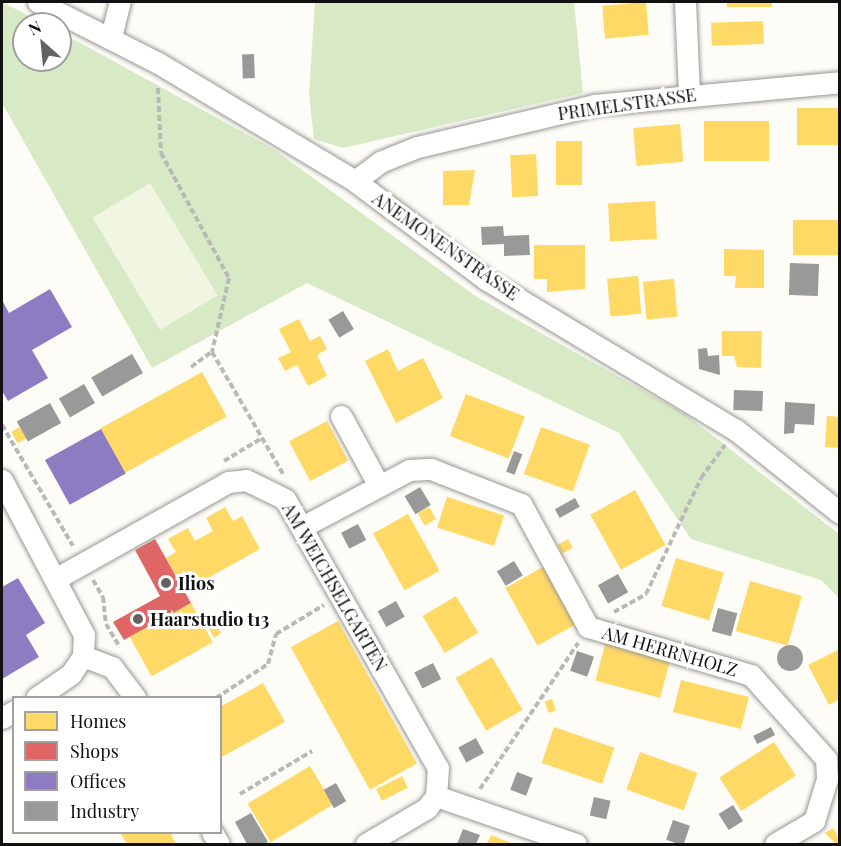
<!DOCTYPE html>
<style>
body{margin:0}
#map{position:relative;width:841px;height:846px;overflow:hidden;background:#fdfcf7;font-family:"Playfair Display",serif}
div>[style]{position:absolute}
.forest>*{inset:0;background:#d8eac5}
.pitch>*{inset:0;background:#f0f6e1;transform-origin:0 0}
.homes>*{inset:0;background:#ffd966;transform-origin:0 0}
.shops>*{inset:0;background:#e06666}
.offices>*{inset:0;background:#8e7cc3;transform-origin:0 0}
.industry>*{inset:0;background:#999;transform-origin:0 0}
.round{border-radius:50%}
.path>*{height:4px;margin-top:-2px;transform-origin:0;background:repeating-linear-gradient(90deg,#b9b9b8 0 6px,transparent 0 9px)}
.roads{filter:drop-shadow(0 0 2px #979795) drop-shadow(0 0 2px #979795)}
.minor>*{height:21px;margin:-10.5px;padding:0 10.5px;transform-origin:10.5px;border-radius:10.5px;background:#fffffe}
.dots>*{width:16px;height:16px;translate:-50% -50%;box-sizing:border-box;border:3px solid #fff;border-radius:50%}
span{translate:-50% -50%;white-space:nowrap;text-align:center;line-height:1.15;-webkit-text-stroke:6px #fff;paint-order:stroke}
.street-label{font-size:18px;color:#111}
.poi-label{font-size:18px;color:#111;font-weight:700}
.left{translate:0 -50%;text-align:left}
.frame{position:absolute;inset:0;border:3px solid #111;pointer-events:none}
.legend{position:absolute;left:12px;top:696px;width:210px;height:138px;box-sizing:border-box;background:#fff;border:2px solid #a0a0a0;margin:0;padding:8px 10px;list-style:none;font-size:18px;color:#111}
.legend li{display:flex;align-items:center;gap:12px;height:30px}
.legend b{width:30px;border:2px solid #a0a0a0}
.north{position:absolute;left:12px;top:12px;width:60px;height:60px;box-sizing:border-box;background:#fff;border:2px solid #a0a0a0;border-radius:50%;rotate:333deg;font-size:16px;font-weight:700;line-height:24px;text-align:center;color:#111}
.north::after{content:'';display:block;margin:auto;width:21px;height:27px;background:#646362;clip-path:polygon(50% 0,100% 100%,50% 72%,0 100%)}
</style>
<div id="map">
<div class="forest">
<div style="clip-path:polygon(2px 2px,45px 24px,24px 24px,24px 60px,60px 60px,60px 32px,84px 45px,272px 148px,477px 297px,685px 414px,839px 534px,839px 598px,821px 580px,691px 539px,619px 433px,307px 283px,152px 368px,2px 103px)"></div>
<div style="clip-path:polygon(315px 2px,574px 2px,583px 93px,343px 148px,314px 139px,309px 93px)"></div>
</div>
<div class="pitch">
<div style="left:150px;top:183px;width:131px;height:67px;rotate:59deg"></div>
</div>
<div class="homes">
<div style="left:646px;top:2px;width:33px;height:44px;rotate:85deg"></div>
<div style="left:727px;top:2px;width:45px;height:5px"></div>
<div style="left:763px;top:21px;width:23px;height:52px;rotate:88deg"></div>
<div style="left:840px;top:108px;width:37px;height:43px;rotate:90deg"></div>
<div style="left:704px;top:121px;width:65px;height:40px"></div>
<div style="left:680px;top:124px;width:38px;height:47px;rotate:85deg"></div>
<div style="left:556px;top:141px;width:26px;height:44px"></div>
<div style="left:536px;top:154px;width:42px;height:26px;rotate:87deg"></div>
<div style="clip-path:polygon(475px 170px,469px 205px,443px 205px,443px 171px)"></div>
<div style="left:655px;top:201px;width:38px;height:47px;rotate:87deg"></div>
<div style="left:793px;top:220px;width:47px;height:35px"></div>
<div style="clip-path:polygon(534px 245px,585px 245px,585px 289px,547px 292px,547px 279px,534px 279px)"></div>
<div style="clip-path:polygon(724px 249px,764px 250px,764px 288px,735px 288px,736px 276px,724px 276px)"></div>
<div style="left:638px;top:276px;width:38px;height:31px;rotate:85deg"></div>
<div style="left:674px;top:279px;width:38px;height:31px;rotate:85deg"></div>
<div style="clip-path:polygon(299px 319px,310px 341px,320px 336px,327px 349px,317px 355px,327px 376px,308px 386px,297px 365px,285px 371px,278px 358px,291px 352px,279px 329px)"></div>
<div style="clip-path:polygon(722px 331px,762px 331px,761px 368px,737px 367px,734px 356px,722px 356px)"></div>
<div style="clip-path:polygon(388px 349px,398px 371px,423px 358px,443px 398px,396px 423px,365px 361px)"></div>
<div style="left:202px;top:372px;width:51px;height:116px;rotate:61deg"></div>
<div style="left:466px;top:394px;width:63px;height:45px;rotate:21deg"></div>
<div style="left:827px;top:416px;width:13px;height:31px;rotate:4deg"></div>
<div style="left:327px;top:421px;width:45px;height:43px;rotate:62deg"></div>
<div style="left:20px;top:427px;width:13px;height:10px;rotate:61deg"></div>
<div style="left:541px;top:427px;width:52px;height:50px;rotate:20deg"></div>
<div style="left:635px;top:490px;width:63px;height:51px;rotate:61deg"></div>
<div style="left:447px;top:497px;width:60px;height:32px;rotate:18deg"></div>
<div style="clip-path:polygon(225px 507px,233px 521px,242px 516px,260px 549px,185px 591px,166px 558px,176px 552px,168px 539px,188px 528px,195px 541px,213px 531px,206px 518px)"></div>
<div style="left:429px;top:507px;width:14px;height:13px;rotate:60deg"></div>
<div style="left:408px;top:514px;width:65px;height:40px;rotate:61deg"></div>
<div style="left:568px;top:539px;width:10px;height:12px;rotate:61deg"></div>
<div style="left:676px;top:558px;width:50px;height:50px;rotate:17deg"></div>
<div style="left:543px;top:567px;width:66px;height:43px;rotate:61deg"></div>
<div style="left:750px;top:581px;width:54px;height:52px;rotate:16deg"></div>
<div style="left:456px;top:596px;width:43px;height:39px;rotate:59deg"></div>
<div style="left:191px;top:603px;width:45px;height:70px;rotate:61deg"></div>
<div style="left:338px;top:621px;width:163px;height:54px;rotate:61deg"></div>
<div style="clip-path:polygon(217px 625px,221px 633px,214px 638px,209px 629px)"></div>
<div style="left:606px;top:641px;width:67px;height:41px;rotate:15deg"></div>
<div style="clip-path:polygon(840px 649px,840px 699px,829px 705px,808px 665px)"></div>
<div style="left:492px;top:657px;width:61px;height:42px;rotate:60deg"></div>
<div style="left:681px;top:680px;width:70px;height:33px;rotate:14deg"></div>
<div style="clip-path:polygon(263px 683px,285px 722px,220px 758px,220px 707px)"></div>
<div style="left:552px;top:699px;width:12px;height:8px;rotate:70deg"></div>
<div style="left:554px;top:727px;width:64px;height:38px;rotate:19deg"></div>
<div style="left:774px;top:742px;width:40px;height:65px;rotate:57deg"></div>
<div style="left:640px;top:752px;width:61px;height:40px;rotate:20deg"></div>
<div style="left:310px;top:766px;width:45px;height:73px;rotate:59deg"></div>
<div style="left:402px;top:776px;width:13px;height:29px;rotate:63deg"></div>
<div style="clip-path:polygon(833px 828px,840px 840px,836px 844px,825px 833px)"></div>
<div style="clip-path:polygon(120px 832px,170px 832px,176px 844px,127px 844px)"></div>
<div style="clip-path:polygon(491px 835px,513px 844px,487px 844px)"></div>
</div>
<div class="shops">
<div style="clip-path:polygon(155px 539px,191px 603px,124px 640px,113px 622px,160px 596px,135px 550px)"></div>
</div>
<div class="offices">
<div style="clip-path:polygon(50px 289px,72px 327px,32px 350px,48px 378px,8px 401px,2px 391px,2px 300px,9px 313px)"></div>
<div style="left:101px;top:429px;width:51px;height:64px;rotate:61deg"></div>
<div style="clip-path:polygon(18px 578px,45px 623px,26px 635px,39px 657px,2px 679px,2px 587px)"></div>
</div>
<div class="industry">
<div style="left:254px;top:54px;width:24px;height:12px;rotate:88deg"></div>
<div style="clip-path:polygon(503px 226px,504px 236px,529px 235px,530px 255px,504px 256px,504px 244px,482px 245px,481px 227px)"></div>
<div style="left:790px;top:263px;width:29px;height:32px;rotate:2deg"></div>
<div style="left:343px;top:311px;width:21px;height:17px;rotate:59deg"></div>
<div style="clip-path:polygon(707px 348px,708px 356px,719px 355px,720px 375px,699px 369px,698px 349px)"></div>
<div style="left:132px;top:354px;width:22px;height:47px;rotate:60deg"></div>
<div style="left:84px;top:384px;width:22px;height:29px;rotate:60deg"></div>
<div style="left:734px;top:390px;width:29px;height:20px;rotate:2deg"></div>
<div style="clip-path:polygon(785px 402px,815px 404px,814px 425px,795px 424px,794px 433px,784px 434px)"></div>
<div style="left:50px;top:403px;width:23px;height:38px;rotate:61deg"></div>
<div style="left:514px;top:451px;width:9px;height:22px;rotate:21deg"></div>
<div style="left:420px;top:487px;width:21px;height:18px;rotate:59deg"></div>
<div style="left:575px;top:498px;width:10px;height:23px;rotate:61deg"></div>
<div style="left:358px;top:524px;width:18px;height:19px;rotate:63deg"></div>
<div style="left:514px;top:561px;width:17px;height:20px;rotate:59deg"></div>
<div style="left:618px;top:574px;width:21px;height:23px;rotate:61deg"></div>
<div style="left:396px;top:601px;width:18px;height:21px;rotate:61deg"></div>
<div style="left:718px;top:608px;width:20px;height:24px;rotate:15deg"></div>
<div class="round" style="left:777px;top:645px;width:26px;height:26px"></div>
<div style="left:577px;top:651px;width:18px;height:21px;rotate:19deg"></div>
<div style="left:433px;top:663px;width:18px;height:21px;rotate:63deg"></div>
<div style="left:771px;top:727px;width:9px;height:20px;rotate:63deg"></div>
<div style="left:476px;top:738px;width:17px;height:20px;rotate:62deg"></div>
<div style="left:517px;top:772px;width:17px;height:19px;rotate:21deg"></div>
<div style="left:336px;top:783px;width:21px;height:14px;rotate:61deg"></div>
<div style="left:594px;top:797px;width:17px;height:19px;rotate:13deg"></div>
<div style="left:733px;top:805px;width:19px;height:17px;rotate:58deg"></div>
<div style="clip-path:polygon(251px 813px,268px 842px,263px 844px,247px 844px,235px 822px)"></div>
<div style="left:673px;top:820px;width:18px;height:21px;rotate:19deg"></div>
<div style="clip-path:polygon(463px 829px,480px 835px,476px 844px,457px 844px)"></div>
</div>
<div class="path">
<div style="left:158px;top:88px;width:65px;rotate:87.4deg"></div>
<div style="left:161px;top:153px;width:142px;rotate:61.5deg"></div>
<div style="left:229px;top:278px;width:76px;rotate:102.9deg"></div>
<div style="left:212px;top:352px;width:141px;rotate:59.8deg"></div>
<div style="left:191px;top:367px;width:26px;rotate:-36deg"></div>
<div style="left:2px;top:425px;width:140px;rotate:59.6deg"></div>
<div style="left:224px;top:461px;width:44px;rotate:-31.2deg"></div>
<div style="left:93px;top:580px;width:20px;rotate:60deg"></div>
<div style="left:103px;top:597px;width:27px;rotate:84deg"></div>
<div style="left:106px;top:624px;width:27px;rotate:59deg"></div>
<div style="left:614px;top:612px;width:37px;rotate:-29deg"></div>
<div style="left:646px;top:594px;width:128px;rotate:-64.6deg"></div>
<div style="left:701px;top:478px;width:41px;rotate:-54deg"></div>
<div style="left:216px;top:698px;width:62px;rotate:-33.2deg"></div>
<div style="left:268px;top:664px;width:31px;rotate:-75deg"></div>
<div style="left:276px;top:634px;width:56px;rotate:-31.1deg"></div>
<div style="left:480px;top:789px;width:176px;rotate:-56.1deg"></div>
<div style="left:240px;top:794px;width:84px;rotate:-30.8deg"></div>
</div>
<div class="roads">
<div class="minor">
<div style="left:38px;top:2px;width:135px;rotate:26.9deg"></div>
<div style="left:158px;top:63px;width:230px;rotate:30.9deg"></div>
<div style="left:355px;top:181px;width:165px;rotate:36.9deg"></div>
<div style="left:487px;top:280px;width:291px;rotate:31.1deg"></div>
<div style="left:736px;top:430px;width:133px;rotate:38.6deg"></div>
<div style="left:685px;top:2px;width:93px;rotate:87.5deg"></div>
<div style="left:111px;top:37px;width:36px;rotate:-76deg"></div>
<div style="left:355px;top:181px;width:31px;rotate:-37deg"></div>
<div style="left:380px;top:162px;width:40px;rotate:-22deg"></div>
<div style="left:417px;top:147px;width:182px;rotate:-13.3deg"></div>
<div style="left:594px;top:105px;width:247px;rotate:-5.3deg"></div>
<div style="left:341px;top:416px;width:77px;rotate:61.4deg"></div>
<div style="left:2px;top:480px;width:175px;rotate:62.1deg"></div>
<div style="left:84px;top:635px;width:21px;rotate:93deg"></div>
<div style="left:83px;top:656px;width:22px;rotate:124deg"></div>
<div style="left:71px;top:674px;width:42px;rotate:145.6deg"></div>
<div style="left:302px;top:527px;width:121px;rotate:-28deg"></div>
<div style="left:409px;top:470px;width:22px;rotate:-3deg"></div>
<div style="left:431px;top:469px;width:97px;rotate:21.3deg"></div>
<div style="left:521px;top:504px;width:140px;rotate:61.4deg"></div>
<div style="left:588px;top:627px;width:170px;rotate:16.4deg"></div>
<div style="left:751px;top:675px;width:113px;rotate:48.2deg"></div>
<div style="left:826px;top:759px;width:20px;rotate:87deg"></div>
<div style="left:827px;top:779px;width:44px;rotate:107.2deg"></div>
<div style="left:814px;top:821px;width:45px;rotate:149.5deg"></div>
<div style="left:57px;top:578px;width:196px;rotate:-29.3deg"></div>
<div style="left:228px;top:482px;width:18px;rotate:-6deg"></div>
<div style="left:246px;top:480px;width:43px;rotate:26deg"></div>
<div style="left:285px;top:499px;width:309px;rotate:60.4deg"></div>
<div style="left:438px;top:768px;width:28px;rotate:94deg"></div>
<div style="left:436px;top:796px;width:15px;rotate:127deg"></div>
<div style="left:427px;top:808px;width:71px;rotate:149.5deg"></div>
<div style="left:83px;top:656px;width:31px;rotate:21deg"></div>
<div style="left:112px;top:667px;width:39px;rotate:53deg"></div>
<div style="left:2px;top:718px;width:14px;rotate:-30deg"></div>
<div style="left:436px;top:796px;width:148px;rotate:18.9deg"></div>
<div style="left:212px;top:832px;width:14px;rotate:60deg"></div>
</div>
</div>
<div class="dots">
<div style="left:166px;top:583px;background:#646362"></div>
<div style="left:138px;top:619px;background:#646362"></div>
</div>
<div class="street-label">
<span style="left:627px;top:104px;rotate:-8deg">PRIMELSTRASSE</span>
<span style="left:446px;top:246px;rotate:35deg">ANEMONENSTRASSE</span>
<span style="left:335px;top:587px;rotate:60deg">AM WEICHSELGARTEN</span>
<span style="left:670px;top:651px;rotate:16deg">AM HERRNHOLZ</span>
</div>
<div class="poi-label">
<span class="left" style="left:178px;top:583px">Ilios</span>
<span class="left" style="left:150px;top:619px">Haarstudio t13</span>
</div>
<div class="frame"></div>
<ul class="legend">
<li><b style="height:16px;background:#ffd966"></b>Homes</li>
<li><b style="height:16px;background:#e06666"></b>Shops</li>
<li><b style="height:16px;background:#8e7cc3"></b>Offices</li>
<li><b style="height:16px;background:#999"></b>Industry</li>
</ul>
<div class="north">N</div>
</div>
